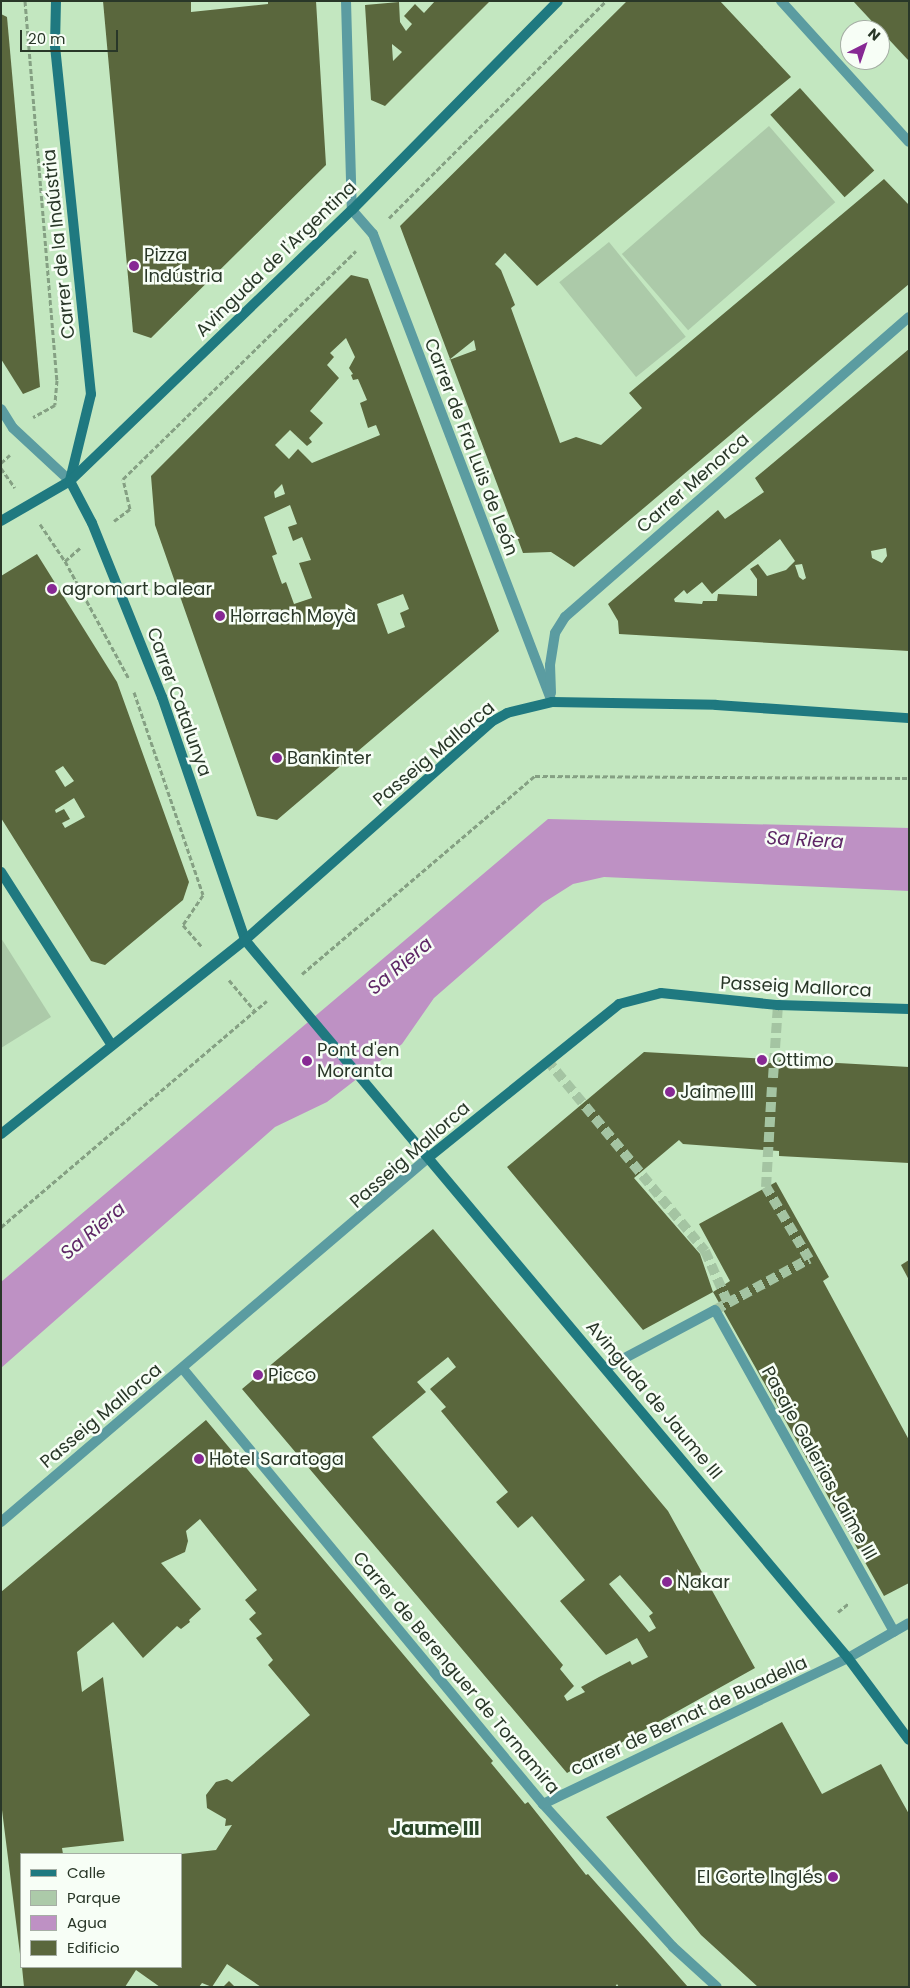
<!DOCTYPE html>
<meta charset="utf-8">
<style>
body{margin:0}
#map{position:relative;width:910px;height:1988px;overflow:hidden;background:#c3e7c0;font-family:Poppins,sans-serif}
div>[style]{position:absolute}
.green>*{inset:0;background:#accaa9;transform-origin:0 0}
.water>*{inset:0;background:#be91c4}
.building>*{inset:0;background:#5a673d;transform-origin:0 0}
.street-tunnel>*{height:10px;margin-top:-5px;transform-origin:0;background:repeating-linear-gradient(90deg,#a4c4a2 0 10px,transparent 0 15px)}
.path>*{height:3px;margin-top:-1.5px;transform-origin:0;background:repeating-linear-gradient(90deg,#85a083 0 5px,transparent 0 7.5px)}
.street>*{height:10px;margin:-5px;padding:0 5px;transform-origin:5px;border-radius:5px;background:#5b9ca1}
.secondary>*{height:10px;margin:-5px;padding:0 5px;transform-origin:5px;border-radius:5px;background:#1f7980}
.dots>*{width:14px;height:14px;translate:-50% -50%;box-sizing:border-box;border:2px solid #f7fef6;border-radius:50%}
span{translate:-50% -50%;white-space:nowrap;text-align:center;line-height:1.15;-webkit-text-stroke:5px #f7fef6;paint-order:stroke}
.street-label{font-size:18px;color:#293728}
.poi-label{font-size:18px;color:#293728}
.left{translate:0 -50%;text-align:left}
.right{translate:-100% -50%;text-align:right}
.water-label{font-size:19px;color:#5e2766;font-style:italic}
.neighbourhood-label{font-size:19px;color:#294727;font-weight:700}
.frame{position:absolute;inset:0;border:2px solid #293728;pointer-events:none}
.legend{position:absolute;left:20px;top:1853px;width:162px;height:115px;box-sizing:border-box;background:#f7fef6;border:1px solid #a5aea4;margin:0;padding:6px 9px;list-style:none;font-size:15px;color:#293728}
.legend li{display:flex;align-items:center;gap:10px;height:25px}
.legend b{width:25px;border:1px solid #a5aea4}
.north{position:absolute;left:840px;top:20px;width:50px;height:50px;box-sizing:border-box;background:#f7fef6;border:1px solid #a5aea4;border-radius:50%;rotate:41deg;font-size:14px;font-weight:700;line-height:20px;text-align:center;color:#293728}
.north::after{content:'';display:block;margin:auto;width:18px;height:22px;background:#872994;clip-path:polygon(50% 0,100% 100%,50% 72%,0 100%)}
.scale{position:absolute;left:20px;top:30px;width:98px;height:22px;box-sizing:border-box;border:2px solid #293728;border-top:0;padding-left:6px;font-size:15px;line-height:18px;white-space:nowrap;color:#293728;-webkit-text-stroke:4px #f7fef6;paint-order:stroke}
</style>
<div id="map">
<div class="green">
<div style="left:769px;top:126px;width:101px;height:195px;rotate:49deg"></div>
<div style="left:609px;top:242px;width:122px;height:64px;rotate:51deg"></div>
<div style="clip-path:polygon(1px 938px,51px 1017px,1px 1048px)"></div>
</div>
<div class="water">
<div style="clip-path:polygon(548px 819px,909px 828px,909px 891px,604px 877px,573px 884px,543px 903px,434px 998px,402px 1044px,327px 1102px,275px 1127px,1px 1368px,1px 1282px)"></div>
</div>
<div class="building">
<div style="clip-path:polygon(103px 1px,191px 1px,191px 12px,268px 4px,268px 1px,316px 1px,326px 165px,151px 338px,133px 332px)"></div>
<div style="clip-path:polygon(evenodd,435px 1px,490px 1px,385px 106px,371px 100px,365px 5px,399px 2px,400px 22px,406px 31px,412px 24px,404px 16px,415px 4px,424px 13px,435px 1px,392px 44px,402px 52px,393px 61px,392px 46px,392px 44px)"></div>
<div style="clip-path:polygon(evenodd,627px 1px,720px 1px,791px 77px,537px 286px,505px 253px,495px 264px,501px 270px,515px 305px,511px 308px,560px 443px,576px 437px,601px 445px,642px 408px,629px 393px,884px 179px,909px 205px,909px 284px,574px 567px,551px 552px,523px 553px,400px 226px,627px 1px,474px 340px,476px 350px,449px 360px,474px 340px)"></div>
<div style="clip-path:polygon(853px 1px,909px 1px,909px 61px,880px 30px)"></div>
<div style="clip-path:polygon(1px 14px,7px 17px,40px 387px,23px 394px,1px 359px)"></div>
<div style="left:800px;top:88px;width:111px;height:40px;rotate:48deg"></div>
<div style="clip-path:polygon(evenodd,351px 275px,368px 279px,499px 631px,277px 820px,257px 816px,155px 525px,151px 476px,351px 275px,346px 338px,355px 357px,349px 368px,353px 374px,351px 375px,353px 380px,358px 379px,367px 400px,360px 403px,368px 428px,376px 425px,380px 435px,312px 463px,298px 449px,289px 459px,275px 445px,290px 430px,307px 446px,312px 442px,309px 438px,323px 423px,310px 411px,339px 378px,327px 365px,334px 357px,330px 353px,346px 338px,351px 275px,282px 484px,285px 494px,275px 498px,274px 492px,282px 484px,351px 275px,290px 505px,297px 524px,288px 527px,293px 541px,302px 537px,311px 560px,299px 563px,312px 598px,294px 604px,286px 582px,282px 584px,272px 556px,277px 554px,264px 517px,290px 505px,351px 275px,403px 594px,409px 609px,400px 613px,405px 627px,388px 634px,377px 604px,403px 594px)"></div>
<div style="clip-path:polygon(evenodd,909px 349px,909px 651px,619px 634px,618px 621px,608px 604px,718px 510px,725px 519px,764px 492px,755px 478px,909px 349px,780px 539px,795px 561px,786px 570px,767px 576px,758px 564px,750px 569px,757px 579px,757px 596px,718px 594px,717px 601px,703px 601px,702px 604px,675px 602px,674px 599px,684px 590px,687px 594px,702px 582px,712px 594px,780px 539px,909px 349px,886px 548px,887px 556px,882px 563px,872px 558px,871px 551px,886px 548px,909px 349px,802px 564px,806px 578px,803px 580px,799px 577px,795px 565px,802px 564px)"></div>
<div style="clip-path:polygon(evenodd,37px 554px,117px 682px,189px 882px,183px 900px,105px 965px,91px 961px,1px 818px,1px 576px,37px 554px,63px 766px,74px 781px,65px 787px,55px 771px,63px 766px,37px 554px,74px 798px,85px 817px,65px 828px,62px 823px,70px 819px,64px 809px,56px 813px,55px 810px,74px 798px)"></div>
<div style="clip-path:polygon(644px 1052px,909px 1067px,909px 1163px,779px 1156px,779px 1151px,683px 1144px,679px 1140px,634px 1178px,700px 1254px,713px 1292px,643px 1330px,507px 1167px)"></div>
<div style="clip-path:polygon(776px 1182px,829px 1277px,823px 1281px,909px 1440px,909px 1583px,884px 1596px,713px 1292px,730px 1281px,699px 1224px)"></div>
<div style="clip-path:polygon(evenodd,433px 1229px,668px 1511px,755px 1668px,567px 1773px,242px 1389px,433px 1229px,448px 1357px,456px 1367px,430px 1389px,446px 1407px,441px 1411px,508px 1492px,496px 1502px,518px 1528px,532px 1516px,585px 1580px,560px 1601px,606px 1655px,637px 1638px,648px 1657px,632px 1665px,630px 1661px,599px 1677px,581px 1687px,585px 1692px,567px 1701px,564px 1696px,574px 1686px,560px 1669px,563px 1665px,372px 1437px,426px 1392px,417px 1382px,448px 1357px,433px 1229px,620px 1575px,653px 1613px,649px 1616px,656px 1628px,649px 1632px,609px 1584px,620px 1575px)"></div>
<div style="clip-path:polygon(909px 1260px,909px 1280px,901px 1265px)"></div>
<div style="clip-path:polygon(206px 1420px,493px 1761px,491px 1763px,525px 1804px,528px 1802px,586px 1875px,588px 1874px,688px 1987px,619px 1987px,617px 1984px,615px 1987px,261px 1987px,227px 1964px,212px 1987px,202px 1983px,199px 1987px,160px 1987px,136px 1970px,125px 1987px,24px 1987px,22px 1967px,181px 1967px,181px 1854px,216px 1850px,232px 1825px,225px 1826px,226px 1819px,207px 1808px,206px 1795px,216px 1782px,227px 1779px,232px 1782px,310px 1715px,268px 1665px,273px 1660px,256px 1638px,262px 1634px,249px 1619px,256px 1613px,245px 1600px,257px 1590px,200px 1519px,186px 1531px,188px 1541px,185px 1552px,161px 1563px,201px 1609px,189px 1620px,190px 1622px,181px 1629px,177px 1626px,143px 1658px,113px 1622px,77px 1652px,82px 1692px,103px 1677px,124px 1841px,62px 1848px,63px 1854px,21px 1854px,20px 1954px,1px 1802px,1px 1592px)"></div>
<div style="clip-path:polygon(782px 1722px,822px 1794px,881px 1764px,909px 1814px,909px 1987px,758px 1987px,701px 1935px,606px 1817px)"></div>
<div style="clip-path:polygon(229px 1981px,235px 1987px,223px 1987px)"></div>
</div>
<div class="street-tunnel">
<div style="left:547px;top:1060px;width:248px;rotate:50.4deg"></div>
<div style="left:705px;top:1251px;width:57px;rotate:66.1deg"></div>
<div style="left:773px;top:1078px;width:73px;rotate:-86.1deg"></div>
<div style="left:715px;top:1310px;width:107px;rotate:-28.5deg"></div>
<div style="left:809px;top:1259px;width:84px;rotate:-120.8deg"></div>
<div style="left:766px;top:1187px;width:100px;rotate:-86.6deg"></div>
</div>
<div class="path">
<div style="left:25px;top:1px;width:380px;rotate:85.2deg"></div>
<div style="left:57px;top:380px;width:25px;rotate:95deg"></div>
<div style="left:55px;top:405px;width:25px;rotate:151deg"></div>
<div style="left:389px;top:218px;width:307px;rotate:-45deg"></div>
<div style="left:1px;top:463px;width:12px;rotate:-42deg"></div>
<div style="left:1px;top:468px;width:24px;rotate:55deg"></div>
<div style="left:114px;top:521px;width:20px;rotate:-37deg"></div>
<div style="left:130px;top:509px;width:31px;rotate:-103deg"></div>
<div style="left:123px;top:479px;width:326px;rotate:-44.4deg"></div>
<div style="left:40px;top:524px;width:45px;rotate:56deg"></div>
<div style="left:80px;top:548px;width:20px;rotate:139deg"></div>
<div style="left:65px;top:561px;width:134px;rotate:61.5deg"></div>
<div style="left:134px;top:692px;width:214px;rotate:71.2deg"></div>
<div style="left:203px;top:895px;width:36px;rotate:124deg"></div>
<div style="left:183px;top:925px;width:29px;rotate:49deg"></div>
<div style="left:302px;top:974px;width:306px;rotate:-40.4deg"></div>
<div style="left:535px;top:776px;width:374px;rotate:0.3deg"></div>
<div style="left:229px;top:980px;width:39px;rotate:50deg"></div>
<div style="left:1px;top:1227px;width:349px;rotate:-40.4deg"></div>
<div style="left:838px;top:1612px;width:14px;rotate:-39deg"></div>
</div>
<div class="street">
<div style="left:346px;top:1px;width:209px;rotate:88.4deg"></div>
<div style="left:352px;top:210px;width:32px;rotate:49deg"></div>
<div style="left:373px;top:234px;width:501px;rotate:69.07deg"></div>
<div style="left:781px;top:1px;width:190px;rotate:47.8deg"></div>
<div style="left:1px;top:409px;width:22px;rotate:58deg"></div>
<div style="left:13px;top:428px;width:78px;rotate:42.9deg"></div>
<div style="left:551px;top:693px;width:28px;rotate:-92deg"></div>
<div style="left:550px;top:665px;width:32px;rotate:-81deg"></div>
<div style="left:555px;top:633px;width:19px;rotate:-58deg"></div>
<div style="left:565px;top:617px;width:456px;rotate:-41.1deg"></div>
<div style="left:606px;top:1368px;width:123px;rotate:-28deg"></div>
<div style="left:715px;top:1310px;width:368px;rotate:60.9deg"></div>
<div style="left:183px;top:1369px;width:565px;rotate:50.39deg"></div>
<div style="left:543px;top:1804px;width:193px;rotate:47.7deg"></div>
<div style="left:673px;top:1947px;width:59px;rotate:42.3deg"></div>
<div style="left:1px;top:1522px;width:563px;rotate:-40.46deg"></div>
<div style="left:543px;top:1804px;width:338px;rotate:-25.6deg"></div>
<div style="left:848px;top:1658px;width:70px;rotate:-29.8deg"></div>
</div>
<div class="secondary">
<div style="left:56px;top:1px;width:45px;rotate:91.3deg"></div>
<div style="left:55px;top:46px;width:350px;rotate:84.1deg"></div>
<div style="left:91px;top:394px;width:89px;rotate:103.7deg"></div>
<div style="left:70px;top:481px;width:47px;rotate:62.4deg"></div>
<div style="left:92px;top:523px;width:188px;rotate:68.1deg"></div>
<div style="left:162px;top:697px;width:257px;rotate:71.1deg"></div>
<div style="left:245px;top:940px;width:938px;rotate:49.98deg"></div>
<div style="left:848px;top:1658px;width:102px;rotate:53.4deg"></div>
<div style="left:1px;top:521px;width:80px;rotate:-30.1deg"></div>
<div style="left:70px;top:481px;width:391px;rotate:-43.9deg"></div>
<div style="left:352px;top:210px;width:293px;rotate:-45.4deg"></div>
<div style="left:1px;top:872px;width:204px;rotate:57.4deg"></div>
<div style="left:1px;top:1134px;width:312px;rotate:-38.5deg"></div>
<div style="left:245px;top:940px;width:329px;rotate:-41.5deg"></div>
<div style="left:491px;top:722px;width:18px;rotate:-29deg"></div>
<div style="left:507px;top:713px;width:46px;rotate:-13.7deg"></div>
<div style="left:552px;top:702px;width:164px;rotate:1deg"></div>
<div style="left:716px;top:705px;width:193px;rotate:3.9deg"></div>
<div style="left:429px;top:1157px;width:244px;rotate:-38.8deg"></div>
<div style="left:619px;top:1004px;width:43px;rotate:-14.7deg"></div>
<div style="left:661px;top:993px;width:118px;rotate:5.9deg"></div>
<div style="left:778px;top:1005px;width:131px;rotate:1.7deg"></div>
</div>
<div class="dots">
<div style="left:134px;top:266px;background:#872994"></div>
<div style="left:52px;top:589px;background:#872994"></div>
<div style="left:220px;top:616px;background:#872994"></div>
<div style="left:277px;top:758px;background:#872994"></div>
<div style="left:762px;top:1060px;background:#872994"></div>
<div style="left:307px;top:1061px;background:#872994"></div>
<div style="left:670px;top:1092px;background:#872994"></div>
<div style="left:258px;top:1375px;background:#872994"></div>
<div style="left:199px;top:1459px;background:#872994"></div>
<div style="left:667px;top:1582px;background:#872994"></div>
<div style="left:833px;top:1877px;background:#872994"></div>
</div>
<div class="street-label">
<span style="left:59px;top:244px;rotate:-96deg">Carrer de la Indústria</span>
<span style="left:276px;top:259px;rotate:-44deg">Avinguda de l'Argentina</span>
<span style="left:471px;top:447px;rotate:69deg">Carrer de Fra Luis de León</span>
<span style="left:693px;top:483px;rotate:-41deg">Carrer Menorca</span>
<span style="left:179px;top:702px;rotate:70deg">Carrer Catalunya</span>
<span style="left:434px;top:754px;rotate:-40deg">Passeig Mallorca</span>
<span style="left:796px;top:987px;rotate:3deg">Passeig Mallorca</span>
<span style="left:410px;top:1155px;rotate:-41deg">Passeig Mallorca</span>
<span style="left:654px;top:1400px;rotate:50deg">Avinguda de Jaume III</span>
<span style="left:101px;top:1416px;rotate:-40deg">Passeig Mallorca</span>
<span style="left:819px;top:1463px;rotate:61deg">Pasaje Galerias Jaime III</span>
<span style="left:456px;top:1673px;rotate:50deg">Carrer de Berenguer de Tornamira</span>
<span style="left:689px;top:1716px;rotate:-25deg">carrer de Bernat de Buadella</span>
</div>
<div class="poi-label">
<span class="left" style="left:144px;top:266px">Pizza<br>Indústria</span>
<span class="left" style="left:62px;top:589px">agromart balear</span>
<span class="left" style="left:230px;top:616px">Horrach Moyà</span>
<span class="left" style="left:287px;top:758px">Bankinter</span>
<span class="left" style="left:317px;top:1061px">Pont d'en<br>Moranta</span>
<span class="left" style="left:772px;top:1060px">Ottimo</span>
<span class="left" style="left:680px;top:1092px">Jaime III</span>
<span class="left" style="left:268px;top:1375px">Picco</span>
<span class="left" style="left:209px;top:1459px">Hotel Saratoga</span>
<span class="left" style="left:677px;top:1582px">Nakar</span>
<span class="right" style="left:823px;top:1877px">El Corte Inglés</span>
</div>
<div class="water-label">
<span style="left:805px;top:840px;rotate:3deg">Sa Riera</span>
<span style="left:400px;top:966px;rotate:-40deg">Sa Riera</span>
<span style="left:93px;top:1231px;rotate:-40deg">Sa Riera</span>
</div>
<div class="neighbourhood-label">
<span style="left:435px;top:1829px">Jaume III</span>
</div>
<div class="frame"></div>
<ul class="legend">
<li><b style="height:6px;background:#1f7980"></b>Calle</li>
<li><b style="height:14px;background:#accaa9"></b>Parque</li>
<li><b style="height:14px;background:#be91c4"></b>Agua</li>
<li><b style="height:14px;background:#5a673d"></b>Edificio</li>
</ul>
<div class="north">N</div>
<div class="scale">20 m</div>
</div>
